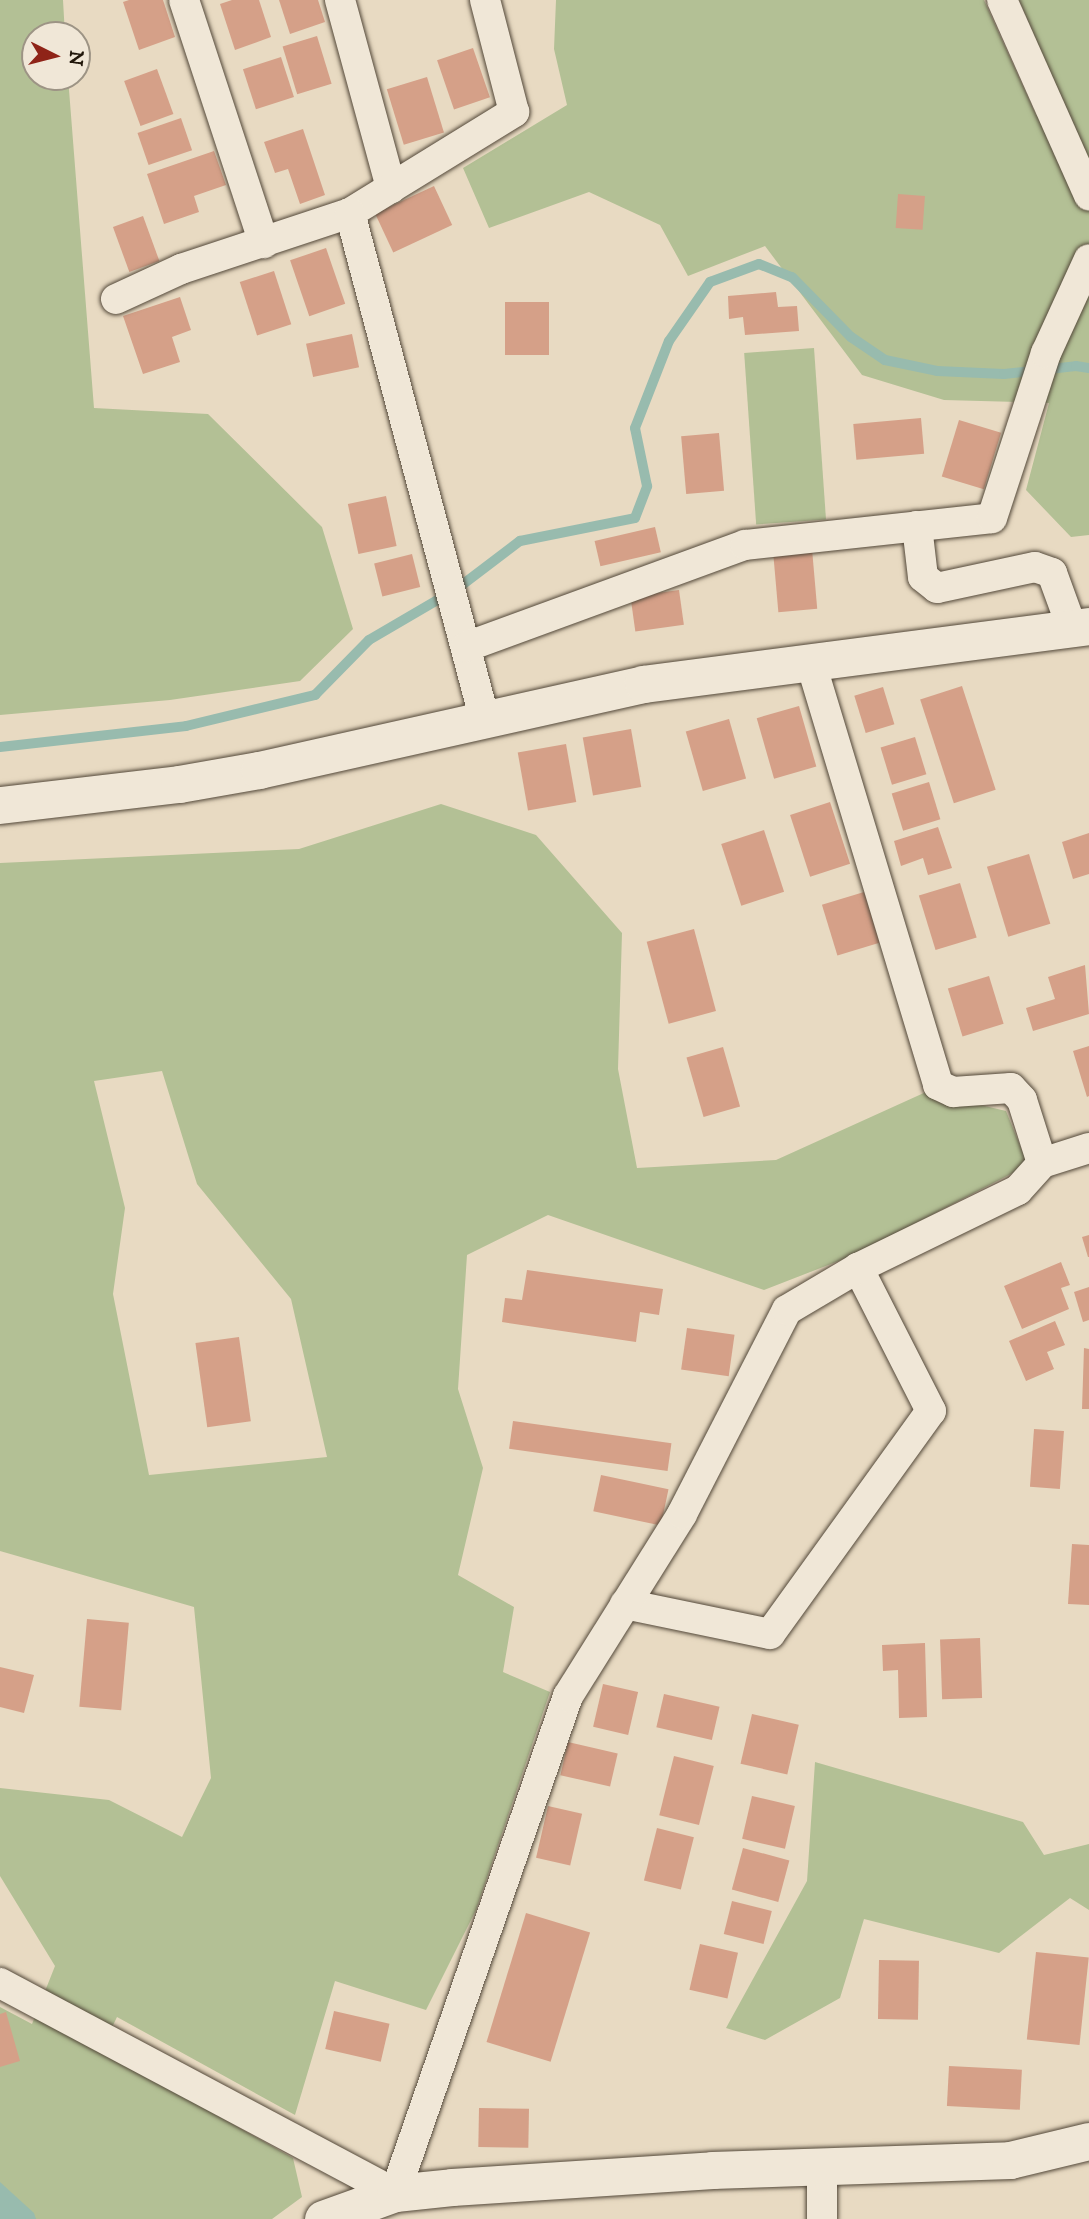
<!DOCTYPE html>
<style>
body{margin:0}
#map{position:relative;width:1089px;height:2219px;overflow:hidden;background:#e8dac2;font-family:"IM FELL DW Pica",serif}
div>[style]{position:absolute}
.green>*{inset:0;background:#b3c095;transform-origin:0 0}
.water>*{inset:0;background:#98bbae}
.stream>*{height:10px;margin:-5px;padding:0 5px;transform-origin:5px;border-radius:5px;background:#98bbae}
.building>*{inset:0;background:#d5a088;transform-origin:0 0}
.roads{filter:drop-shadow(0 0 2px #534839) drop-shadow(0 0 2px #534839)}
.minor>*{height:30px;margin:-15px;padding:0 15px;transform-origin:15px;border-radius:15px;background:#f0e7d7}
.tertiary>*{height:37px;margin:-18.5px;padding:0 18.5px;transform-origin:18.5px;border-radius:18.5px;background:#f0e7d7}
span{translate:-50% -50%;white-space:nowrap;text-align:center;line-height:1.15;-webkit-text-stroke:7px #f0e7d7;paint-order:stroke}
.north{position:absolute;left:21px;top:21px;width:70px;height:70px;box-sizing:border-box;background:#f0e7d7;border:2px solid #9d9485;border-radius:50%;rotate:96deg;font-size:19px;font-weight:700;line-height:28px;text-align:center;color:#21170b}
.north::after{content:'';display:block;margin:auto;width:24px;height:32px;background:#8f2418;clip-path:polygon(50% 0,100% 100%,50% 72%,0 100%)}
</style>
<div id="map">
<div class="green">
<div style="clip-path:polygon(0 0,63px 0,65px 35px,35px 35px,35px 77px,68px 77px,94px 408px,208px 414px,322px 527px,353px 629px,300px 681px,170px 700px,0 715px)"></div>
<div style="clip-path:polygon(556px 0,984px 0,1036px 115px,1067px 112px,1019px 0,1089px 0,1089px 535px,1071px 537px,1026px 490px,1049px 403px,944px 400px,862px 375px,765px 246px,688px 276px,660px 225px,589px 192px,489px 228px,463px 168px,567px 105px,554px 49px)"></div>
<div style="left:814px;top:348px;width:172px;height:70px;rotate:86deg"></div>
<div style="clip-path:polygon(evenodd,441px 804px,536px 835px,622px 933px,618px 1069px,637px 1168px,776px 1160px,926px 1092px,1006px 1111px,1028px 1165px,854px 1255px,764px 1290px,548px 1215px,467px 1255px,458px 1389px,483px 1468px,458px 1575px,514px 1607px,503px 1672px,550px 1692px,476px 1910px,426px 2010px,335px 1981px,295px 2115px,117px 2017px,101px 2050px,293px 2158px,302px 2197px,272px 2219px,0 2219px,0 2007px,32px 2024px,55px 1966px,0 1876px,0 1788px,109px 1800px,182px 1837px,211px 1778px,194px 1607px,0 1551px,0 863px,299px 849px,441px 804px,162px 1071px,197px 1184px,291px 1299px,327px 1457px,149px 1475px,113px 1294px,125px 1208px,94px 1081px,162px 1071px)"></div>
<div style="clip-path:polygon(815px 1762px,1023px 1822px,1044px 1855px,1089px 1844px,1089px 1910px,1070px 1898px,999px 1953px,864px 1919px,840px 1998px,765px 2040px,726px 2028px,807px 1881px)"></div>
</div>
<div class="water">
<div style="clip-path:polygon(0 2182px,34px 2213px,36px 2219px,0 2219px)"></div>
</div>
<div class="stream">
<div style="left:0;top:747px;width:187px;rotate:-6.4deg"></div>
<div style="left:186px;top:726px;width:133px;rotate:-13.5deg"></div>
<div style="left:315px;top:695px;width:77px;rotate:-45.5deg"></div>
<div style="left:369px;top:640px;width:103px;rotate:-30.3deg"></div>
<div style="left:458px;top:588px;width:78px;rotate:-37.2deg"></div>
<div style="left:520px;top:541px;width:117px;rotate:-11.3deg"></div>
<div style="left:635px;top:518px;width:34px;rotate:-69deg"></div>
<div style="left:647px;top:486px;width:59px;rotate:-101.7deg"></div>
<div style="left:635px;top:428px;width:93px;rotate:-68.7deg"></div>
<div style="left:669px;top:341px;width:72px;rotate:-55.2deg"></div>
<div style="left:710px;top:282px;width:52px;rotate:-20.2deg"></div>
<div style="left:759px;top:264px;width:35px;rotate:22deg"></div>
<div style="left:792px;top:277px;width:84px;rotate:45.5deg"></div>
<div style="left:851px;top:337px;width:41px;rotate:34.1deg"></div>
<div style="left:885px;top:360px;width:53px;rotate:11.9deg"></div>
<div style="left:937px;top:371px;width:67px;rotate:2.6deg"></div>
<div style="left:1004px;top:374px;width:72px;rotate:-6.3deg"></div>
<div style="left:1076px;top:366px;width:13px;rotate:9deg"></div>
</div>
<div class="building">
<div style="clip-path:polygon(129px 0,163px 0,175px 37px,139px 50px,123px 2px)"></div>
<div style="clip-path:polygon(232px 0,259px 0,271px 37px,235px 50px,220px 4px)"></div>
<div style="clip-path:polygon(279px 0,318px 0,325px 22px,290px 34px)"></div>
<div style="left:317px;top:36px;width:50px;height:36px;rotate:73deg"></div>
<div style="left:473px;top:48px;width:52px;height:38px;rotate:71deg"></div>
<div style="left:281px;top:57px;width:42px;height:40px;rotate:72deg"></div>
<div style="left:157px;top:69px;width:48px;height:35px;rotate:70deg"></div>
<div style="left:427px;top:77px;width:58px;height:42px;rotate:73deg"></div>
<div style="left:181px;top:118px;width:34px;height:46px;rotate:71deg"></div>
<div style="clip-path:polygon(303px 129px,325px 195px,300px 204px,288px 169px,275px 173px,264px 142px)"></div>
<div style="clip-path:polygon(214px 151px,226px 185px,194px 196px,199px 212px,164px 224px,147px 174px)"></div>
<div style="left:434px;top:186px;width:43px;height:65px;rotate:65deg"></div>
<div style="left:898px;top:194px;width:27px;height:34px;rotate:4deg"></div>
<div style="left:143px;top:216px;width:48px;height:32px;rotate:70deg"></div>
<div style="left:326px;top:248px;width:59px;height:38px;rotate:71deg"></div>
<div style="left:274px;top:271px;width:56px;height:36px;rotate:72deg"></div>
<div style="clip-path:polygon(776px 292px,778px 307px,797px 306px,799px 331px,745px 335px,743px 317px,729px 319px,728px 296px)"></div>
<div style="clip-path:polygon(180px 297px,191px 330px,172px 337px,180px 362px,143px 374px,123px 316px)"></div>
<div style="left:549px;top:302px;width:53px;height:44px;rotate:90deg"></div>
<div style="left:352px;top:334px;width:34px;height:47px;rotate:78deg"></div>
<div style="left:921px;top:418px;width:36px;height:68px;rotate:85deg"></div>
<div style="left:959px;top:420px;width:44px;height:59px;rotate:17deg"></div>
<div style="left:719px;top:433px;width:58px;height:38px;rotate:85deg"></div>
<div style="left:386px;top:496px;width:51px;height:39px;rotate:78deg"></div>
<div style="left:655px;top:527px;width:26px;height:62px;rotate:77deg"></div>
<div style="left:812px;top:549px;width:60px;height:39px;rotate:85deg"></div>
<div style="left:412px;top:554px;width:34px;height:39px;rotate:76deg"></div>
<div style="left:679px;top:590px;width:35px;height:49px;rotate:82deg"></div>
<div style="left:962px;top:686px;width:109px;height:44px;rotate:72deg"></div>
<div style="left:883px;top:687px;width:39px;height:30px;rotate:73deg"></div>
<div style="left:799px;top:706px;width:63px;height:44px;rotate:74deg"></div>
<div style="left:729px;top:719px;width:62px;height:45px;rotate:74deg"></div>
<div style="left:631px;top:729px;width:59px;height:49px;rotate:80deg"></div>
<div style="left:915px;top:737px;width:39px;height:36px;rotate:73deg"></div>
<div style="left:566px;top:744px;width:59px;height:49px;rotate:80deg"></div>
<div style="left:929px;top:782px;width:39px;height:39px;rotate:73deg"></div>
<div style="left:830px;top:802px;width:65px;height:42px;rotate:72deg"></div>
<div style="clip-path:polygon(938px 827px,952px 868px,928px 875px,923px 858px,901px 866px,894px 841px)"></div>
<div style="left:764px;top:830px;width:65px;height:45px;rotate:72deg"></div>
<div style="clip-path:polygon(1089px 833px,1089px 874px,1073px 879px,1062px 842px)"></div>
<div style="left:1029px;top:854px;width:73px;height:44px;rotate:73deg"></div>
<div style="left:960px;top:883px;width:57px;height:43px;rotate:73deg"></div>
<div style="left:864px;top:892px;width:53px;height:44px;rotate:73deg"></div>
<div style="left:694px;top:929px;width:85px;height:49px;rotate:75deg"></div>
<div style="clip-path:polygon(1085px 965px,1089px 1014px,1033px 1031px,1026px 1008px,1055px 999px,1048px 977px)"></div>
<div style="left:989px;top:976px;width:50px;height:43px;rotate:73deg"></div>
<div style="clip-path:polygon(1089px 1046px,1089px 1096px,1087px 1097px,1073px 1051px)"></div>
<div style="left:723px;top:1047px;width:62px;height:38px;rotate:74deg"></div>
<div style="clip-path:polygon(1089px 1235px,1089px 1257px,1088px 1257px,1082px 1237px)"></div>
<div style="clip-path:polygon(1061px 1262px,1070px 1285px,1061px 1288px,1069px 1309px,1022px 1329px,1004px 1286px)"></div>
<div style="clip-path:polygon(527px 1270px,663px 1289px,659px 1315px,640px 1312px,636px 1342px,502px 1322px,505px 1298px,522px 1300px)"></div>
<div style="clip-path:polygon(1089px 1287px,1089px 1320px,1083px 1322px,1074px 1292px)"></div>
<div style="clip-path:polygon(1055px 1321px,1065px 1345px,1047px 1352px,1054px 1369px,1026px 1381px,1009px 1341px)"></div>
<div style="left:687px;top:1328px;width:48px;height:42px;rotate:8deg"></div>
<div style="left:239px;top:1337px;width:85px;height:44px;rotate:82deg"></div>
<div style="clip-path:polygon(1084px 1348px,1089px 1349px,1089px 1409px,1082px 1409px)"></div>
<div style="left:513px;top:1421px;width:160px;height:28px;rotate:8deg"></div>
<div style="left:1034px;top:1429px;width:30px;height:58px;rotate:4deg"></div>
<div style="left:601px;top:1475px;width:69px;height:37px;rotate:12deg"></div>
<div style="clip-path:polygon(1072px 1544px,1089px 1545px,1089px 1605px,1068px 1604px)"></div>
<div style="left:87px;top:1619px;width:42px;height:88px;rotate:5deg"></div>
<div style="left:980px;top:1638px;width:60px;height:40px;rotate:88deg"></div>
<div style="clip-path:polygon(925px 1643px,927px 1717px,899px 1718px,898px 1670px,883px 1671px,882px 1645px)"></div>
<div style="clip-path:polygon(0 1667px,34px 1675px,24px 1713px,0 1707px)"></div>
<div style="left:603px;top:1684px;width:36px;height:44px;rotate:13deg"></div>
<div style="left:664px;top:1694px;width:57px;height:34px;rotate:13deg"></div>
<div style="left:752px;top:1714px;width:48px;height:51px;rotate:13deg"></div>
<div style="left:568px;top:1742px;width:51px;height:34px;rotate:13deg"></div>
<div style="left:674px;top:1756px;width:41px;height:61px;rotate:14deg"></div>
<div style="left:752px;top:1796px;width:44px;height:44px;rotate:13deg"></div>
<div style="left:548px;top:1806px;width:35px;height:53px;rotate:13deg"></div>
<div style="left:657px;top:1828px;width:38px;height:54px;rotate:14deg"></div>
<div style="left:743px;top:1848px;width:48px;height:43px;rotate:15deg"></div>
<div style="left:732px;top:1901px;width:41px;height:34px;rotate:14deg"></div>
<div style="left:526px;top:1913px;width:67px;height:135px;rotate:17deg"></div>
<div style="left:700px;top:1944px;width:39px;height:47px;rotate:13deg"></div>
<div style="left:1036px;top:1952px;width:53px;height:88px;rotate:6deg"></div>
<div style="left:879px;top:1960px;width:40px;height:59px;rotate:1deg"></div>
<div style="left:334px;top:2011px;width:57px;height:39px;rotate:13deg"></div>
<div style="clip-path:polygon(6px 2012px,20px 2061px,0 2067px,0 2014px)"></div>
<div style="left:949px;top:2066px;width:73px;height:40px;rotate:3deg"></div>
<div style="left:479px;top:2108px;width:50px;height:39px;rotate:1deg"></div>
</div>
<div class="roads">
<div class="minor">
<div style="left:184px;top:0;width:256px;rotate:71.8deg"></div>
<div style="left:340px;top:0;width:195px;rotate:74.8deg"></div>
<div style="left:1002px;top:0;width:214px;rotate:66deg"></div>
<div style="left:350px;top:213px;width:193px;rotate:-31.6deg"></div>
<div style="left:514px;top:112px;width:116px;rotate:-104.5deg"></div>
<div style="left:116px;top:299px;width:72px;rotate:-24.8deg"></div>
<div style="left:181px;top:269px;width:178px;rotate:-18.3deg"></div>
<div style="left:350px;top:213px;width:522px;rotate:75.11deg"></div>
<div style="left:917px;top:526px;width:51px;rotate:83.3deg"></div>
<div style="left:923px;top:577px;width:18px;rotate:38deg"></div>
<div style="left:937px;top:588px;width:100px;rotate:-12.1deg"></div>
<div style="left:1035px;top:567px;width:18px;rotate:19deg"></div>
<div style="left:1052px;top:573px;width:59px;rotate:70deg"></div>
<div style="left:466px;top:647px;width:297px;rotate:-20.1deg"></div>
<div style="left:745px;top:545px;width:248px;rotate:-6.2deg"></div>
<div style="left:992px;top:518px;width:174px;rotate:-71.9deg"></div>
<div style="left:1046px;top:353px;width:103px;rotate:-65.4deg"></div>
<div style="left:810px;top:660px;width:444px;rotate:73.2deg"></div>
<div style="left:938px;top:1085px;width:17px;rotate:25deg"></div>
<div style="left:953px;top:1092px;width:58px;rotate:-3.9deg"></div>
<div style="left:1011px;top:1088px;width:16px;rotate:47deg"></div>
<div style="left:1022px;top:1100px;width:66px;rotate:72.4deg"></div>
<div style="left:625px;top:1604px;width:148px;rotate:11.7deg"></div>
<div style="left:770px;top:1634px;width:275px;rotate:-54.2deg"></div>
<div style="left:931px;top:1411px;width:161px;rotate:-117deg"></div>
<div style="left:0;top:1983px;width:447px;rotate:28deg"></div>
<div style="left:395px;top:2193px;width:526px;rotate:-70.81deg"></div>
<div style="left:568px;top:1696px;width:215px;rotate:-57.9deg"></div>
<div style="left:682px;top:1514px;width:229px;rotate:-62.8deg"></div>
<div style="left:787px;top:1310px;width:82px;rotate:-30.6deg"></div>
<div style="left:858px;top:1268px;width:178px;rotate:-26deg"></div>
<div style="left:1018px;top:1190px;width:36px;rotate:-48deg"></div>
<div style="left:1042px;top:1163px;width:49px;rotate:-17.7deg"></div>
<div style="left:822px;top:2219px;width:53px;rotate:-90deg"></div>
</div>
<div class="tertiary">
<div style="left:0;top:805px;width:180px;rotate:-6.7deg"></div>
<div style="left:179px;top:784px;width:81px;rotate:-9.9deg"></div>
<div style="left:259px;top:770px;width:394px;rotate:-12.6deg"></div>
<div style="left:643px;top:684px;width:450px;rotate:-7.4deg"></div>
<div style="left:323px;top:2219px;width:77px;rotate:-19.9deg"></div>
<div style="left:395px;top:2193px;width:57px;rotate:-6deg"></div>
<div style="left:452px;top:2187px;width:261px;rotate:-3.7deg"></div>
<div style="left:712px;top:2170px;width:298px;rotate:-1.9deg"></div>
<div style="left:1010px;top:2160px;width:81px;rotate:-13.5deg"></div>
</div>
</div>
<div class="north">N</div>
</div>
